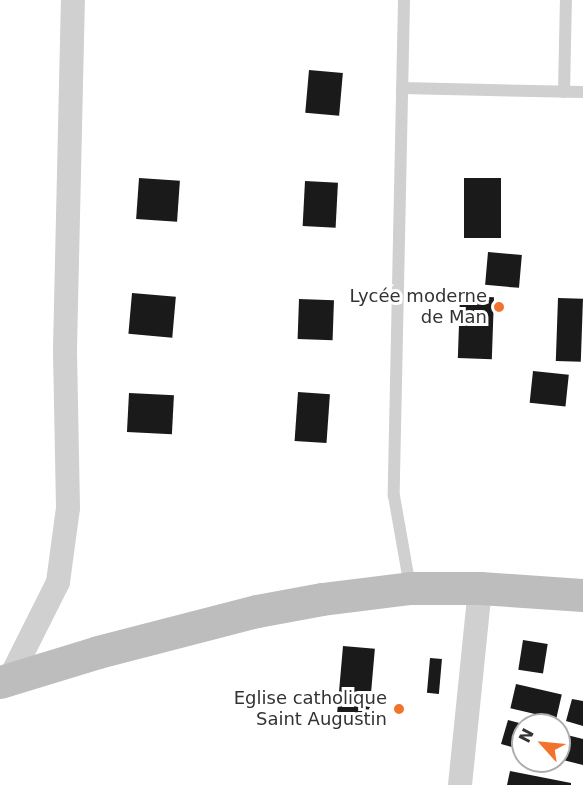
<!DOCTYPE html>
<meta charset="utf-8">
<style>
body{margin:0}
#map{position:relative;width:583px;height:785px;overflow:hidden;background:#fff;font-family:"DejaVu Sans",sans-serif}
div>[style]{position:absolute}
.building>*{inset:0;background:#1a1a1a;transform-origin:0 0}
.service>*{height:12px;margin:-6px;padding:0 6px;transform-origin:6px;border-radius:6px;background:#d0d0d0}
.minor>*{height:24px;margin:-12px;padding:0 12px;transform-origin:12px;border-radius:12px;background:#d0d0d0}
.secondary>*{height:33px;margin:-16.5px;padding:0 16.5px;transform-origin:16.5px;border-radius:16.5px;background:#bdbdbd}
.dots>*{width:16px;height:16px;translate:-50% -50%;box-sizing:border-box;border:3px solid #fff;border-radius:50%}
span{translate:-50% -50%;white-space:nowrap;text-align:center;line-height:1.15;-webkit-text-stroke:6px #fff;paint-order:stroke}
.poi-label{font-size:18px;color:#333}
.right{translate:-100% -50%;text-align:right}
.north{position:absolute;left:511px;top:713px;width:60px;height:60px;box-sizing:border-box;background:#fff;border:2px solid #adadad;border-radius:50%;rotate:297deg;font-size:16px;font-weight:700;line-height:24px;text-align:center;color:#333}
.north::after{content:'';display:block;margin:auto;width:21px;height:27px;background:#f2732c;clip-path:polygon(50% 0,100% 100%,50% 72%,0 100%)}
</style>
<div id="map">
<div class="building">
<div style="left:309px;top:70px;width:34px;height:43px;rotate:5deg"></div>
<div style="left:139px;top:178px;width:41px;height:41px;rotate:4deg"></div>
<div style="left:464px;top:178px;width:37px;height:60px"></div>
<div style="left:305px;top:181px;width:33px;height:45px;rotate:3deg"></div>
<div style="left:488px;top:252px;width:34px;height:33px;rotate:5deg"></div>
<div style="left:132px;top:293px;width:44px;height:41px;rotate:5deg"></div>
<div style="left:460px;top:296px;width:34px;height:62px;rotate:2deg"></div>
<div style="left:558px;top:298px;width:25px;height:63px;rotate:2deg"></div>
<div style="left:299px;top:299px;width:35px;height:40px;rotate:2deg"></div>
<div style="left:533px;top:371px;width:36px;height:32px;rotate:6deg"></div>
<div style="left:298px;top:392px;width:32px;height:49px;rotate:4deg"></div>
<div style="left:129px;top:393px;width:45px;height:39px;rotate:3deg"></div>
<div style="left:523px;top:640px;width:25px;height:30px;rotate:9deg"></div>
<div style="left:343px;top:646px;width:32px;height:78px;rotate:5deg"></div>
<div style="left:430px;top:658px;width:12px;height:35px;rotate:5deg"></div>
<div style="left:516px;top:684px;width:47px;height:25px;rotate:13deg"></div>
<div style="clip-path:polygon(572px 699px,583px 701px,583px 726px,566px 721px)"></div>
<div style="clip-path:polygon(508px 720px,523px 724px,523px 750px,501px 744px)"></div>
<div style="clip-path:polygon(563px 734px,583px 739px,583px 765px,559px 759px)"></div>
<div style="clip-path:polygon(510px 771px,571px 783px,571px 785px,507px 785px)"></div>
</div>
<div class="service">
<div style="left:404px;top:0;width:496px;rotate:91.2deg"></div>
<div style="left:394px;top:496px;width:92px;rotate:80deg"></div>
<div style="left:402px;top:88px;width:181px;rotate:1.3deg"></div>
<div style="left:564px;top:92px;width:92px;rotate:-88.8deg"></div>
</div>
<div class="minor">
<div style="left:10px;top:678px;width:107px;rotate:-63.4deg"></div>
<div style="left:58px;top:582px;width:75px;rotate:-82.3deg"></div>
<div style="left:68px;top:508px;width:159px;rotate:-91.1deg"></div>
<div style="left:65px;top:349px;width:349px;rotate:-88.7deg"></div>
<div style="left:460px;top:785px;width:198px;rotate:-84.2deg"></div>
</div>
<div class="secondary">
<div style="left:0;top:682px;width:102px;rotate:-17deg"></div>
<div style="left:98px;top:652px;width:164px;rotate:-14.5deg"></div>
<div style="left:257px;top:611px;width:66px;rotate:-10.5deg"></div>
<div style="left:322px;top:599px;width:89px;rotate:-7.1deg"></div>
<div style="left:410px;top:588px;width:70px"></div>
<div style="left:480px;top:588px;width:103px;rotate:3.9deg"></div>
</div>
<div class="dots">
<div style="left:499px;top:307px;background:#f2732c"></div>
<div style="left:399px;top:709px;background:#f2732c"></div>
</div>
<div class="poi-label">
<span class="right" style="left:487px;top:307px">Lycée moderne<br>de Man</span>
<span class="right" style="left:387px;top:709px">Eglise catholique<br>Saint Augustin</span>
</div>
<div class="north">N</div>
</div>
